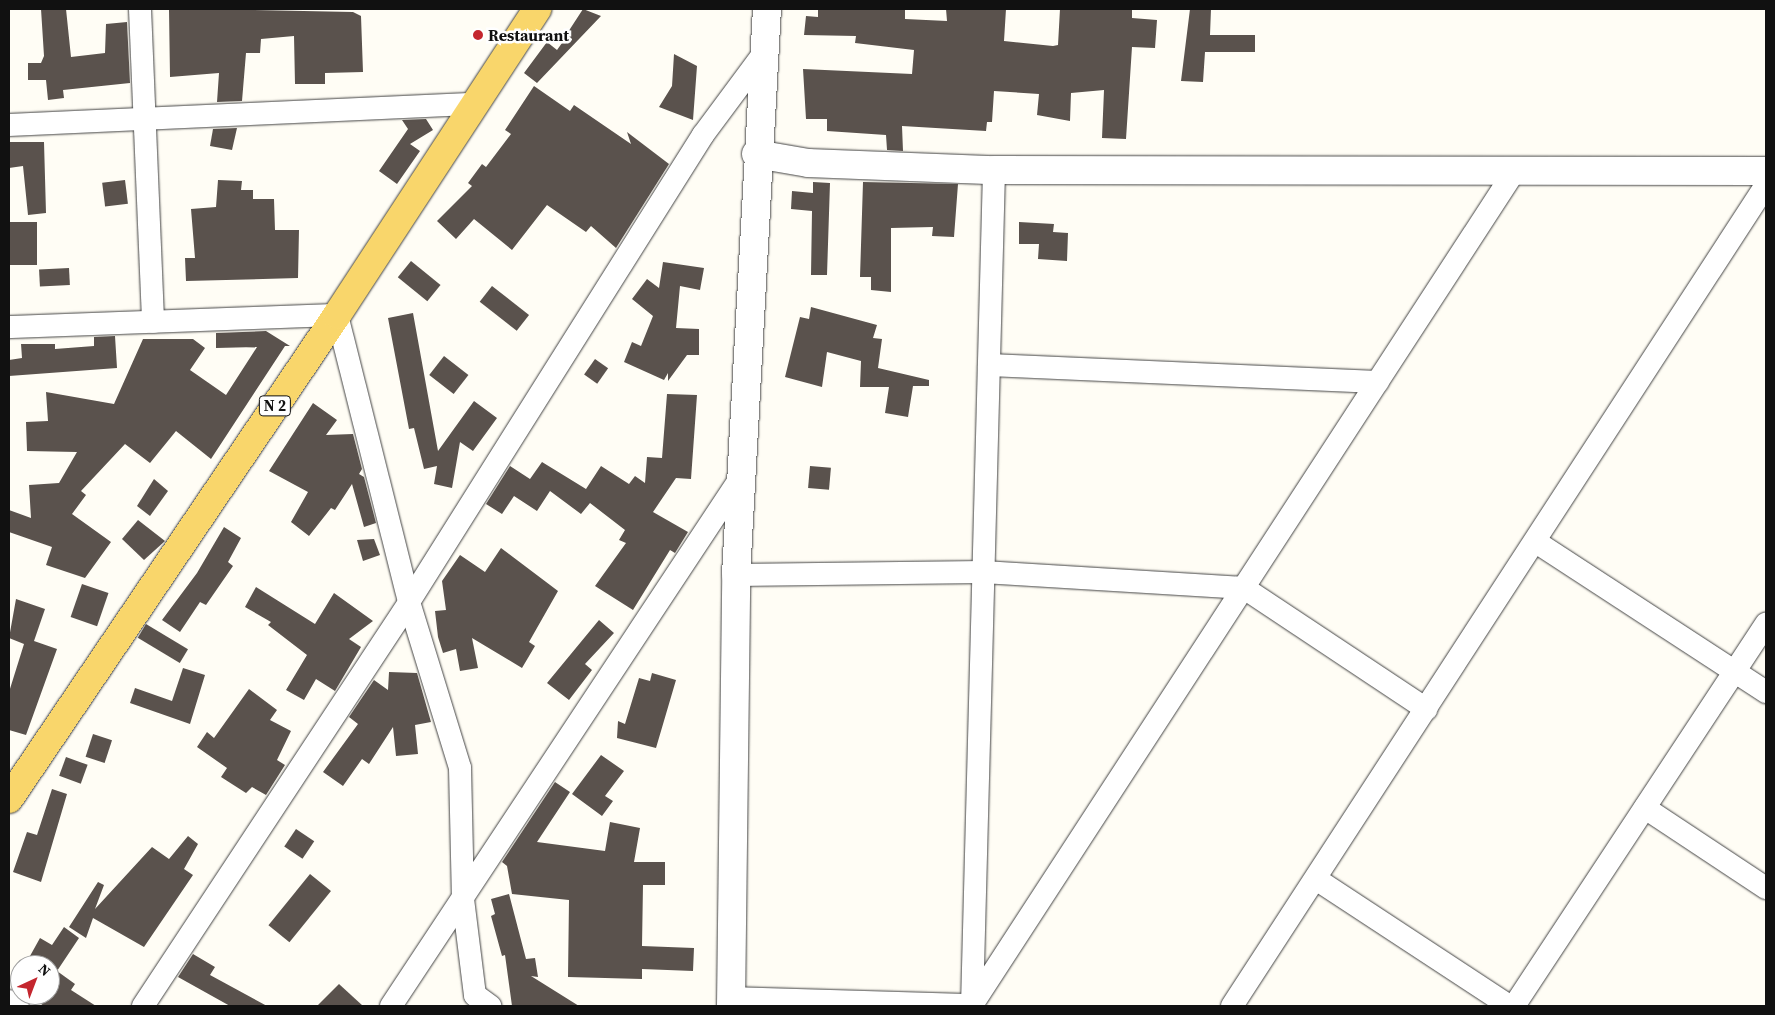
<!DOCTYPE html>
<style>
body{margin:0}
#map{position:relative;width:1775px;height:1015px;overflow:hidden;background:#fffdf5;font-family:"Source Serif 4",serif}
div>[style]{position:absolute}
.building>*{inset:0;background:#5a524d;transform-origin:0 0}
.roads{filter:drop-shadow(0 0 1px #444) drop-shadow(0 0 1px #444)}
.minor>*{height:22px;margin:-11px;padding:0 11px;transform-origin:11px;border-radius:11px;background:#fff}
.tertiary>*{height:28px;margin:-14px;padding:0 14px;transform-origin:14px;border-radius:14px;background:#fff}
.primary>*{height:28px;margin:-14px;padding:0 14px;transform-origin:14px;border-radius:14px;background:#f9d66b}
.dots>*{width:14px;height:14px;translate:-50% -50%;box-sizing:border-box;border:2px solid #fff;border-radius:50%}
span{translate:-50% -50%;white-space:nowrap;text-align:center;line-height:1.15;-webkit-text-stroke:5px #fff;paint-order:stroke}
.shield-label span{padding:1px 4px;background:#fff;border:1px solid;border-radius:4px;-webkit-text-stroke-width:0}
.shield-label{font-size:15px;color:#111;font-weight:700}
.poi-label{font-size:16px;color:#111;font-weight:700}
.left{translate:0 -50%;text-align:left}
.frame{position:absolute;inset:0;border:10px solid #111;pointer-events:none}
.north{position:absolute;left:10px;top:955px;width:50px;height:50px;box-sizing:border-box;background:#fff;border:1px solid #a0a0a0;border-radius:50%;rotate:43deg;font-size:14px;font-weight:700;line-height:20px;text-align:center;color:#111}
.north::after{content:'';display:block;margin:auto;width:18px;height:22px;background:#c4262e;clip-path:polygon(50% 0,100% 100%,50% 72%,0 100%)}
</style>
<div id="map">
<div class="building">
<div style="clip-path:polygon(41px 9px,66px 9px,71px 57px,105px 53px,106px 24px,127px 22px,130px 83px,63px 90px,64px 98px,48px 100px,46px 80px,28px 80px,28px 63px,41px 63px,44px 56px)"></div>
<div style="clip-path:polygon(199px 9px,353px 12px,361px 16px,363px 72px,325px 73px,325px 84px,295px 84px,294px 36px,261px 39px,260px 53px,246px 53px,242px 101px,217px 102px,219px 73px,170px 77px,169px 10px)"></div>
<div style="clip-path:polygon(583px 9px,601px 16px,537px 83px,524px 73px,547px 42px,557px 50px,562px 43px,558px 38px,570px 29px)"></div>
<div style="clip-path:polygon(818px 9px,905px 9px,905px 19px,947px 21px,946px 9px,1006px 9px,1004px 41px,1053px 46px,1058px 45px,1060px 9px,1132px 9px,1132px 18px,1157px 20px,1155px 48px,1132px 47px,1126px 139px,1102px 138px,1104px 90px,1071px 93px,1070px 121px,1037px 115px,1039px 94px,994px 91px,992px 122px,987px 122px,986px 131px,902px 126px,903px 151px,887px 150px,886px 135px,827px 131px,827px 119px,806px 119px,803px 69px,912px 74px,914px 50px,855px 43px,856px 36px,804px 35px,806px 16px,818px 17px)"></div>
<div style="clip-path:polygon(1190px 9px,1211px 9px,1210px 35px,1255px 35px,1255px 52px,1205px 52px,1203px 82px,1181px 81px)"></div>
<div style="clip-path:polygon(674px 54px,697px 66px,693px 120px,659px 107px,672px 86px)"></div>
<div style="clip-path:polygon(534px 86px,570px 111px,574px 105px,631px 144px,627px 132px,669px 164px,616px 248px,591px 226px,586px 232px,547px 205px,512px 250px,474px 219px,456px 239px,437px 221px,472px 186px,468px 183px,482px 164px,486px 167px,511px 134px,505px 130px)"></div>
<div style="clip-path:polygon(426px 119px,433px 130px,410px 144px,420px 151px,397px 184px,379px 171px,408px 129px,402px 120px)"></div>
<div style="clip-path:polygon(237px 128px,232px 150px,210px 146px,213px 129px)"></div>
<div style="clip-path:polygon(9px 142px,44px 142px,46px 213px,28px 215px,23px 166px,9px 168px)"></div>
<div style="left:125px;top:180px;width:24px;height:23px;rotate:83deg"></div>
<div style="clip-path:polygon(218px 180px,242px 181px,241px 190px,253px 190px,253px 199px,274px 199px,275px 230px,299px 230px,298px 278px,186px 281px,185px 258px,195px 258px,191px 209px,216px 207px)"></div>
<div style="clip-path:polygon(813px 182px,830px 183px,827px 275px,811px 275px,812px 211px,791px 209px,792px 191px,813px 193px)"></div>
<div style="clip-path:polygon(863px 182px,958px 184px,954px 237px,932px 236px,933px 227px,891px 228px,891px 292px,871px 290px,871px 277px,860px 277px)"></div>
<div style="left:10px;top:222px;width:27px;height:43px"></div>
<div style="clip-path:polygon(1019px 222px,1054px 224px,1053px 232px,1068px 233px,1067px 261px,1038px 259px,1039px 244px,1019px 244px)"></div>
<div style="left:411px;top:261px;width:38px;height:21px;rotate:39deg"></div>
<div style="clip-path:polygon(663px 262px,704px 268px,700px 290px,680px 286px,676px 328px,699px 329px,699px 355px,687px 355px,668px 381px,668px 373px,664px 380px,624px 362px,632px 342px,641px 346px,653px 316px,632px 299px,647px 279px,659px 288px)"></div>
<div style="left:69px;top:268px;width:17px;height:30px;rotate:87deg"></div>
<div style="left:492px;top:286px;width:47px;height:20px;rotate:38deg"></div>
<div style="clip-path:polygon(811px 307px,877px 325px,873px 338px,882px 339px,878px 368px,929px 380px,929px 386px,913px 386px,908px 417px,885px 413px,889px 387px,860px 387px,861px 361px,827px 352px,822px 387px,785px 377px,800px 317px,809px 319px)"></div>
<div style="clip-path:polygon(413px 313px,438px 451px,474px 401px,497px 418px,473px 451px,460px 442px,452px 488px,434px 484px,437px 466px,424px 469px,414px 428px,409px 429px,388px 318px)"></div>
<div style="clip-path:polygon(266px 331px,290px 346px,285px 346px,211px 459px,176px 431px,150px 463px,125px 444px,81px 491px,86px 495px,72px 514px,111px 542px,85px 578px,46px 565px,52px 547px,9px 532px,9px 510px,31px 518px,29px 485px,59px 483px,77px 452px,27px 451px,26px 422px,48px 421px,46px 392px,114px 404px,143px 339px,193px 339px,205px 348px,190px 370px,226px 395px,257px 347px,216px 348px,216px 333px)"></div>
<div style="clip-path:polygon(115px 336px,117px 368px,9px 376px,9px 360px,22px 358px,21px 344px,55px 344px,55px 349px,94px 346px,94px 337px)"></div>
<div style="left:444px;top:356px;width:31px;height:24px;rotate:38deg"></div>
<div style="left:595px;top:359px;width:16px;height:19px;rotate:35deg"></div>
<div style="clip-path:polygon(667px 394px,697px 395px,691px 479px,676px 478px,653px 512px,688px 532px,675px 553px,670px 550px,633px 610px,595px 586px,626px 543px,619px 540px,625px 530px,590px 503px,581px 514px,550px 491px,537px 511px,514px 496px,502px 514px,486px 504px,510px 466px,530px 479px,542px 462px,586px 489px,601px 466px,629px 484px,635px 476px,645px 483px,647px 457px,662px 458px)"></div>
<div style="clip-path:polygon(313px 403px,337px 420px,326px 435px,353px 434px,362px 469px,359px 474px,364px 477px,376px 523px,364px 527px,352px 484px,335px 510px,331px 508px,309px 536px,291px 522px,308px 492px,269px 471px)"></div>
<div style="left:810px;top:466px;width:21px;height:22px;rotate:5deg"></div>
<div style="clip-path:polygon(154px 479px,168px 491px,150px 516px,137px 506px)"></div>
<div style="clip-path:polygon(138px 520px,165px 541px,144px 560px,122px 539px)"></div>
<div style="clip-path:polygon(224px 527px,241px 538px,228px 562px,233px 566px,206px 605px,200px 602px,180px 632px,162px 620px,197px 573px)"></div>
<div style="clip-path:polygon(374px 539px,380px 555px,363px 561px,357px 540px)"></div>
<div style="clip-path:polygon(501px 548px,558px 591px,529px 642px,535px 646px,522px 668px,472px 638px,478px 668px,460px 671px,456px 649px,443px 653px,438px 637px,435px 611px,446px 610px,442px 581px,460px 555px,485px 572px)"></div>
<div style="left:82px;top:584px;width:28px;height:35px;rotate:19deg"></div>
<div style="clip-path:polygon(256px 587px,315px 624px,334px 593px,373px 621px,349px 639px,361px 647px,335px 691px,316px 679px,304px 700px,286px 690px,307px 655px,268px 625px,271px 622px,245px 607px)"></div>
<div style="clip-path:polygon(16px 599px,45px 609px,34px 641px,57px 649px,26px 735px,9px 730px,9px 692px,24px 644px,9px 638px)"></div>
<div style="clip-path:polygon(599px 620px,614px 633px,585px 664px,592px 670px,569px 700px,547px 683px)"></div>
<div style="left:146px;top:624px;width:49px;height:16px;rotate:31deg"></div>
<div style="clip-path:polygon(183px 668px,205px 675px,190px 724px,130px 703px,135px 688px,172px 701px)"></div>
<div style="clip-path:polygon(389px 672px,417px 673px,431px 722px,415px 725px,418px 754px,396px 756px,393px 727px,369px 764px,362px 759px,343px 786px,323px 772px,358px 724px,349px 717px,374px 680px,388px 690px)"></div>
<div style="clip-path:polygon(652px 673px,676px 680px,656px 748px,617px 738px,618px 721px,625px 724px,639px 678px,650px 681px)"></div>
<div style="clip-path:polygon(249px 689px,277px 710px,270px 720px,291px 731px,277px 760px,285px 765px,266px 795px,252px 787px,246px 793px,221px 777px,227px 768px,197px 747px,207px 732px,214px 738px)"></div>
<div style="left:93px;top:734px;width:20px;height:24px;rotate:18deg"></div>
<div style="clip-path:polygon(601px 755px,624px 771px,605px 796px,613px 801px,602px 816px,572px 794px)"></div>
<div style="left:66px;top:757px;width:23px;height:20px;rotate:20deg"></div>
<div style="clip-path:polygon(555px 782px,570px 792px,537px 842px,605px 851px,610px 822px,640px 828px,634px 862px,665px 862px,665px 885px,643px 885px,642px 946px,694px 948px,693px 971px,642px 969px,642px 979px,568px 977px,569px 900px,512px 894px,507px 866px,502px 862px)"></div>
<div style="clip-path:polygon(52px 789px,67px 794px,41px 882px,13px 872px,27px 832px,37px 835px)"></div>
<div style="left:296px;top:829px;width:22px;height:21px;rotate:34deg"></div>
<div style="clip-path:polygon(188px 836px,198px 844px,184px 869px,193px 875px,144px 947px,93px 918px,86px 938px,69px 927px,98px 882px,104px 885px,95px 909px,152px 847px,169px 859px)"></div>
<div style="left:310px;top:874px;width:27px;height:66px;rotate:39deg"></div>
<div style="clip-path:polygon(509px 894px,526px 959px,535px 958px,538px 977px,531px 976px,579px 1006px,512px 1006px,505px 955px,502px 956px,491px 916px,495px 914px,491px 899px)"></div>
<div style="clip-path:polygon(64px 927px,79px 938px,57px 971px,75px 984px,71px 990px,96px 1006px,44px 1006px,28px 995px,50px 995px,50px 965px,25px 965px,40px 938px,52px 945px)"></div>
<div style="clip-path:polygon(193px 954px,215px 967px,210px 975px,267px 1006px,230px 1006px,178px 977px)"></div>
<div style="clip-path:polygon(20px 973px,20px 989px,14px 984px)"></div>
<div style="clip-path:polygon(339px 984px,363px 1006px,317px 1006px)"></div>
</div>
<div class="roads">
<div class="minor">
<div style="left:140px;top:9px;width:313px;rotate:87.6deg"></div>
<div style="left:9px;top:125px;width:466px;rotate:-2.6deg"></div>
<div style="left:9px;top:327px;width:328px;rotate:-2.1deg"></div>
<div style="left:337px;top:315px;width:296px;rotate:75.9deg"></div>
<div style="left:409px;top:602px;width:174px;rotate:72.9deg"></div>
<div style="left:460px;top:768px;width:131px;rotate:88.7deg"></div>
<div style="left:463px;top:899px;width:97px;rotate:82.9deg"></div>
<div style="left:475px;top:995px;width:19px;rotate:36deg"></div>
<div style="left:989px;top:365px;width:389px;rotate:2.5deg"></div>
<div style="left:1536px;top:542px;width:275px;rotate:33.1deg"></div>
<div style="left:736px;top:575px;width:247px;rotate:-0.7deg"></div>
<div style="left:983px;top:572px;width:261px;rotate:3.5deg"></div>
<div style="left:1244px;top:588px;width:219px;rotate:33.6deg"></div>
<div style="left:1645px;top:808px;width:145px;rotate:33.5deg"></div>
<div style="left:1316px;top:879px;width:231px;rotate:33.3deg"></div>
<div style="left:731px;top:998px;width:241px;rotate:1.7deg"></div>
<div style="left:972px;top:1005px;width:994px;rotate:-56.95deg"></div>
<div style="left:9px;top:1001px;width:10px;rotate:29deg"></div>
<div style="left:143px;top:1006px;width:484px;rotate:-56.6deg"></div>
<div style="left:409px;top:602px;width:552px;rotate:-57.81deg"></div>
<div style="left:703px;top:135px;width:102px;rotate:-53.4deg"></div>
<div style="left:391px;top:1006px;width:634px;rotate:-56.51deg"></div>
<div style="left:972px;top:1006px;width:836px;rotate:-88.49deg"></div>
<div style="left:1232px;top:1006px;width:979px;rotate:-56.96deg"></div>
<div style="left:1514px;top:1006px;width:458px;rotate:-56.6deg"></div>
</div>
<div class="tertiary">
<div style="left:756px;top:154px;width:53px;rotate:9.8deg"></div>
<div style="left:808px;top:163px;width:186px;rotate:2.2deg"></div>
<div style="left:994px;top:170px;width:772px;rotate:0.07deg"></div>
<div style="left:731px;top:1006px;width:431px;rotate:-89.3deg"></div>
<div style="left:736px;top:575px;width:567px;rotate:-86.87deg"></div>
</div>
<div class="primary">
<div style="left:9px;top:799px;width:585px;rotate:-55.88deg"></div>
<div style="left:337px;top:315px;width:366px;rotate:-56.8deg"></div>
</div>
</div>
<div class="dots">
<div style="left:478px;top:35px;background:#c4262e"></div>
</div>
<div class="shield-label">
<span style="left:275px;top:406px">N 2</span>
</div>
<div class="poi-label">
<span class="left" style="left:488px;top:35px">Restaurant</span>
</div>
<div class="frame"></div>
<div class="north">N</div>
</div>
